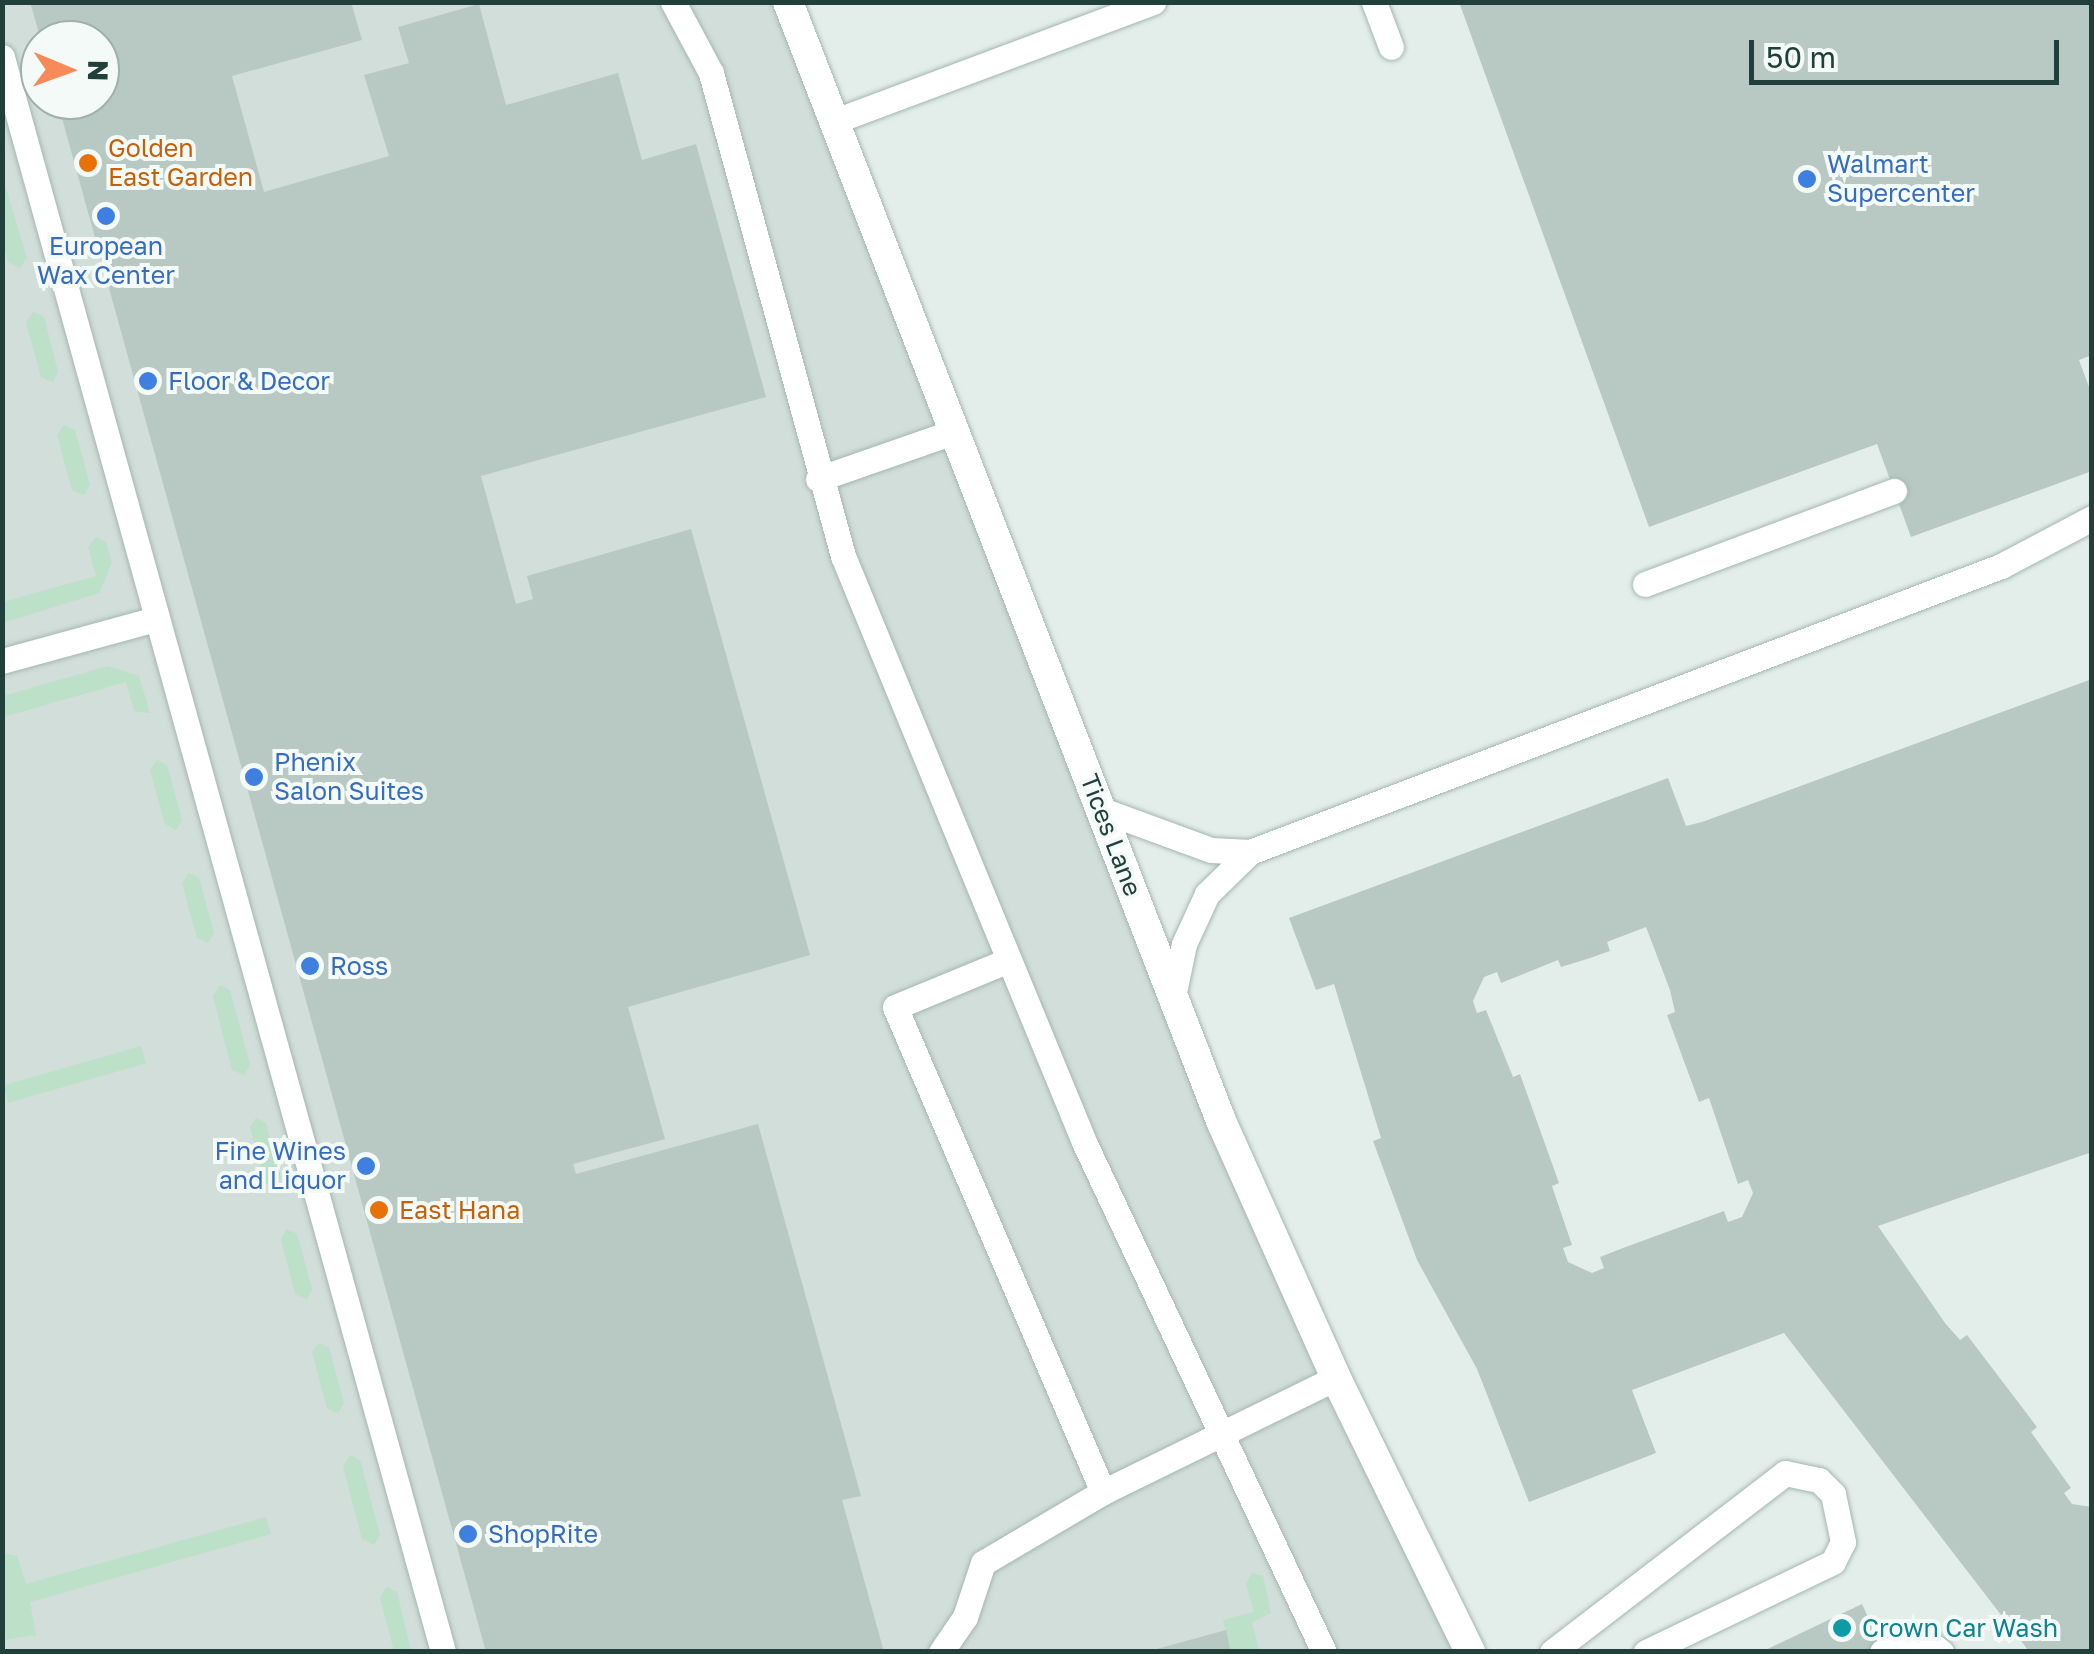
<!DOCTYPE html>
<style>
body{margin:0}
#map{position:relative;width:2094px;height:1654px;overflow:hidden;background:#e3eeea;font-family:"Golos Text",sans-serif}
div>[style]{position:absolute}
.built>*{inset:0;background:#d1ded9}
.green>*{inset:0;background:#bce0c8;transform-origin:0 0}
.building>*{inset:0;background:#b8c9c3}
.roads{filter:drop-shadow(0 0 2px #a5b6b2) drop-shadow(0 0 2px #a5b6b2)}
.service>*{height:25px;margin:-12.5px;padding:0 12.5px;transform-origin:12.5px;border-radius:12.5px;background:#fff}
.tertiary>*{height:30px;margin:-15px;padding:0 15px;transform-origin:15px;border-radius:15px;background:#fff}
.dots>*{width:28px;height:28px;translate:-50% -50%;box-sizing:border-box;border:5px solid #f4faf7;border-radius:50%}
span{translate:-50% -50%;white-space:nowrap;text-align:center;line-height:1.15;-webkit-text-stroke:8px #f4faf7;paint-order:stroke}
.food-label{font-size:25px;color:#c56008}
.left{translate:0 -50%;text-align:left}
.shop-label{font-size:25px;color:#366cbe}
.right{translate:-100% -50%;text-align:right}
.street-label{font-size:25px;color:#22403a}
.culture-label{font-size:25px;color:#0d838f}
.frame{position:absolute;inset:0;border:5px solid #22403a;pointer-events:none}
.north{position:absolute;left:20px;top:20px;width:100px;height:100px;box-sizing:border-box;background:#f4faf7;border:2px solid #a0b0ab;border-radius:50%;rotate:91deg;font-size:28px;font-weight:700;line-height:40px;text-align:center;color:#22403a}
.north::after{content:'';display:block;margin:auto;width:35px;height:45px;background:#f78a58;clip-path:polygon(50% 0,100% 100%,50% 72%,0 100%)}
.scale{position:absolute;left:1749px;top:40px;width:310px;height:45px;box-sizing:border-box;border:5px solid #22403a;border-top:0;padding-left:12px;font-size:30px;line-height:35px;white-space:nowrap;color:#22403a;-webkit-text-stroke:8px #f4faf7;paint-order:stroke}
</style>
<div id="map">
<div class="built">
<div style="clip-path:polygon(evenodd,3px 3px,788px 3px,1222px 1123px,1470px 1651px,3px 1652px,3px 3px,40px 40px,100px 40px,100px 100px,40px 100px,40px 40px)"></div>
</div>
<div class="green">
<div style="clip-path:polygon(3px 179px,27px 258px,20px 268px,8px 262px,3px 241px)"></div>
<div style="clip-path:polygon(33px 312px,44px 317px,58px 372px,53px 382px,41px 377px,26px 322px)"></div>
<div style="clip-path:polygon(64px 425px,75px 430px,90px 485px,84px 495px,72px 490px,57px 435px)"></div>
<div style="clip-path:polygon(96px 537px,106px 542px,112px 563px,99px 593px,3px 623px,3px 602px,96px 576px,88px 547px)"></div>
<div style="clip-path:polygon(108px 666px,139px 676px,150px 713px,134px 711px,126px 682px,3px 717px,3px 696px)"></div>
<div style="clip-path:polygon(157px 760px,167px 765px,182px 820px,176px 830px,165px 824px,150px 770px)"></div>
<div style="clip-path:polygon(189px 873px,199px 878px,214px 933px,208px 943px,197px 938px,182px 883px)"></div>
<div style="clip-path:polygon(220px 985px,230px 990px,250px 1065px,244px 1075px,232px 1070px,213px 996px)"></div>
<div style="left:141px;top:1046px;width:18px;height:143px;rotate:74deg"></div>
<div style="clip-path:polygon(256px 1118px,266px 1123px,281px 1178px,275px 1188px,264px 1182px,250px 1127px)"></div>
<div style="clip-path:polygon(287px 1229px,297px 1234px,312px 1289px,307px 1299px,295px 1294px,281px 1239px)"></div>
<div style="clip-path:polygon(319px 1343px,329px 1348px,344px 1403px,338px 1413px,327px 1408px,312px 1352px)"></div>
<div style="clip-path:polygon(350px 1455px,360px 1460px,380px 1535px,374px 1545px,362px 1539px,343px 1466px)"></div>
<div style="clip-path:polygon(266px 1517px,271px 1534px,30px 1602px,36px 1635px,3px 1640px,3px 1553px,17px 1556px,26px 1584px)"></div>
<div style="clip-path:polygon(1252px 1573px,1263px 1576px,1271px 1613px,1252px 1622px,1259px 1651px,1231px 1651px,1223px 1620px,1254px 1612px,1246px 1584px)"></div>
<div style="clip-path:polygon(387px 1587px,397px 1592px,411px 1651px,394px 1651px,380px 1597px)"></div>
</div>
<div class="building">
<div style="clip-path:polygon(30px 2px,351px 2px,362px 40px,232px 76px,264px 192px,389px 156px,364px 75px,409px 63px,398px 27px,479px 4px,506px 105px,618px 73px,642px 160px,696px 144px,766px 397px,481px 476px,516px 604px,533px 599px,527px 576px,691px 529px,810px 955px,628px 1007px,665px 1139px,573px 1164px,576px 1174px,758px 1124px,861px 1496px,842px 1500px,884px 1652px,486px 1652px,57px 100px,100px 100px,100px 40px,41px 40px)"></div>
<div style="clip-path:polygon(1459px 2px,2092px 2px,2092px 355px,2079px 360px,2092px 395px,2092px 471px,1911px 537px,1877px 444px,1649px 527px)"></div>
<div style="clip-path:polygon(evenodd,2092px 679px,2092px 1152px,1878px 1226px,1945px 1323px,1960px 1340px,1967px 1335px,2037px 1427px,2031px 1432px,2071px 1488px,2064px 1493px,2072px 1504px,2092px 1507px,2092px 1652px,2028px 1650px,1784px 1333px,1632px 1390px,1656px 1453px,1529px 1502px,1477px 1369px,1417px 1260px,1373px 1141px,1381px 1138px,1334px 984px,1316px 990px,1289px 918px,1668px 778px,1686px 826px,1702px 822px,2092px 679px,1646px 927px,1670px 990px,1675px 1012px,1667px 1015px,1699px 1102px,1709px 1098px,1738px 1184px,1748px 1180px,1753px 1193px,1742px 1217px,1728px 1222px,1724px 1211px,1623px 1248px,1600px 1257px,1604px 1268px,1592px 1273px,1568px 1262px,1563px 1248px,1572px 1245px,1552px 1186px,1559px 1183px,1520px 1074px,1513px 1077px,1486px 1010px,1477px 1013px,1473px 1001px,1484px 977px,1497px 972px,1501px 983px,1558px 960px,1561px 967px,1587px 959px,1610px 951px,1607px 942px,1646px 927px)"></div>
<div style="clip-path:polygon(1862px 1604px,1884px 1652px,1761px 1652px)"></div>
<div style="clip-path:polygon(1226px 1630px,1231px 1652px,1154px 1652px,1153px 1650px)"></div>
</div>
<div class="roads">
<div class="service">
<div style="left:673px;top:2px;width:81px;rotate:61.8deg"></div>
<div style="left:711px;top:73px;width:501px;rotate:74.71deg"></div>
<div style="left:843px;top:556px;width:634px;rotate:67.64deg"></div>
<div style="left:1084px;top:1142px;width:564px;rotate:64.8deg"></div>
<div style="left:1374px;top:2px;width:48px;rotate:69.3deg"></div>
<div style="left:2px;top:57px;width:1655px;rotate:74.54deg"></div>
<div style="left:835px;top:121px;width:340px;rotate:-20.5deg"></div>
<div style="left:818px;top:479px;width:146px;rotate:-19.2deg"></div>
<div style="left:1645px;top:584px;width:266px;rotate:-20.5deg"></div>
<div style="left:2px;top:661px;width:160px;rotate:-15.3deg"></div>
<div style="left:1102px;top:810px;width:116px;rotate:20.2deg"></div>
<div style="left:1211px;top:850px;width:39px;rotate:3deg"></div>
<div style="left:1250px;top:852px;width:804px;rotate:-20.85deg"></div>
<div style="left:2001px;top:566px;width:103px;rotate:-27.8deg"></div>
<div style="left:1009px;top:960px;width:123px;rotate:157.6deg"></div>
<div style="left:895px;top:1007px;width:528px;rotate:66.79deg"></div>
<div style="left:1173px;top:997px;width:54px;rotate:-78.3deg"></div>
<div style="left:1184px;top:944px;width:55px;rotate:-65.3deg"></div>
<div style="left:1207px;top:894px;width:60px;rotate:-44.3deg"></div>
<div style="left:941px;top:1652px;width:42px;rotate:-55.6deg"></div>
<div style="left:965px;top:1617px;width:57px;rotate:-71.6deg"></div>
<div style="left:983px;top:1563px;width:139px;rotate:-30.6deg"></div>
<div style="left:1103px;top:1492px;width:259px;rotate:-26.1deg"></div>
<div style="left:1552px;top:1652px;width:294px;rotate:-37.5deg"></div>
<div style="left:1785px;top:1473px;width:35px;rotate:12deg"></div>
<div style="left:1819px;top:1480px;width:20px;rotate:45deg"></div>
<div style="left:1833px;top:1494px;width:49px;rotate:78.2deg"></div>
<div style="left:1843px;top:1542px;width:22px;rotate:117deg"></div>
<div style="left:1833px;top:1562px;width:208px;rotate:154.3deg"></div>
<div style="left:1882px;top:1652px;width:46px;rotate:-13.7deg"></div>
<div style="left:1927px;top:1641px;width:18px;rotate:38deg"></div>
</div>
<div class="tertiary">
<div style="left:788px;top:2px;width:1202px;rotate:68.84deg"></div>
<div style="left:1222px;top:1123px;width:279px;rotate:65.9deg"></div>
<div style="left:1336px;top:1378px;width:305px;rotate:63.9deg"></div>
</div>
</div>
<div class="dots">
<div style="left:88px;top:163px;background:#e8710a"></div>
<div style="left:1807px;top:179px;background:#3f7fe0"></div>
<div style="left:106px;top:216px;background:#3f7fe0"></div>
<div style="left:148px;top:381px;background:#3f7fe0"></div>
<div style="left:254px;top:777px;background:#3f7fe0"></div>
<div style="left:310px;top:966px;background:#3f7fe0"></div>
<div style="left:366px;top:1166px;background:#3f7fe0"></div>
<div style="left:379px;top:1210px;background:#e8710a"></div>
<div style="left:468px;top:1534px;background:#3f7fe0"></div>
<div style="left:1842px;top:1628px;background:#0f9aa8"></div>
</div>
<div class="food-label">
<span class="left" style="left:108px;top:163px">Golden<br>East Garden</span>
<span class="left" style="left:399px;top:1210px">East Hana</span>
</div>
<div class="shop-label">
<span class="left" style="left:1827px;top:179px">Walmart<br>Supercenter</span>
<span style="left:106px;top:261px">European<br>Wax Center</span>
<span class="left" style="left:168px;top:381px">Floor &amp; Decor</span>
<span class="left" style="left:274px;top:777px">Phenix<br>Salon Suites</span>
<span class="left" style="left:330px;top:966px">Ross</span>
<span class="right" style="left:346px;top:1166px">Fine Wines<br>and Liquor</span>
<span class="left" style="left:488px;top:1534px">ShopRite</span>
</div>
<div class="street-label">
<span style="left:1111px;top:835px;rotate:69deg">Tices Lane</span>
</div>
<div class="culture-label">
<span class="left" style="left:1862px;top:1628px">Crown Car Wash</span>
</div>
<div class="frame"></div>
<div class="north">N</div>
<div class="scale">50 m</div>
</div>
